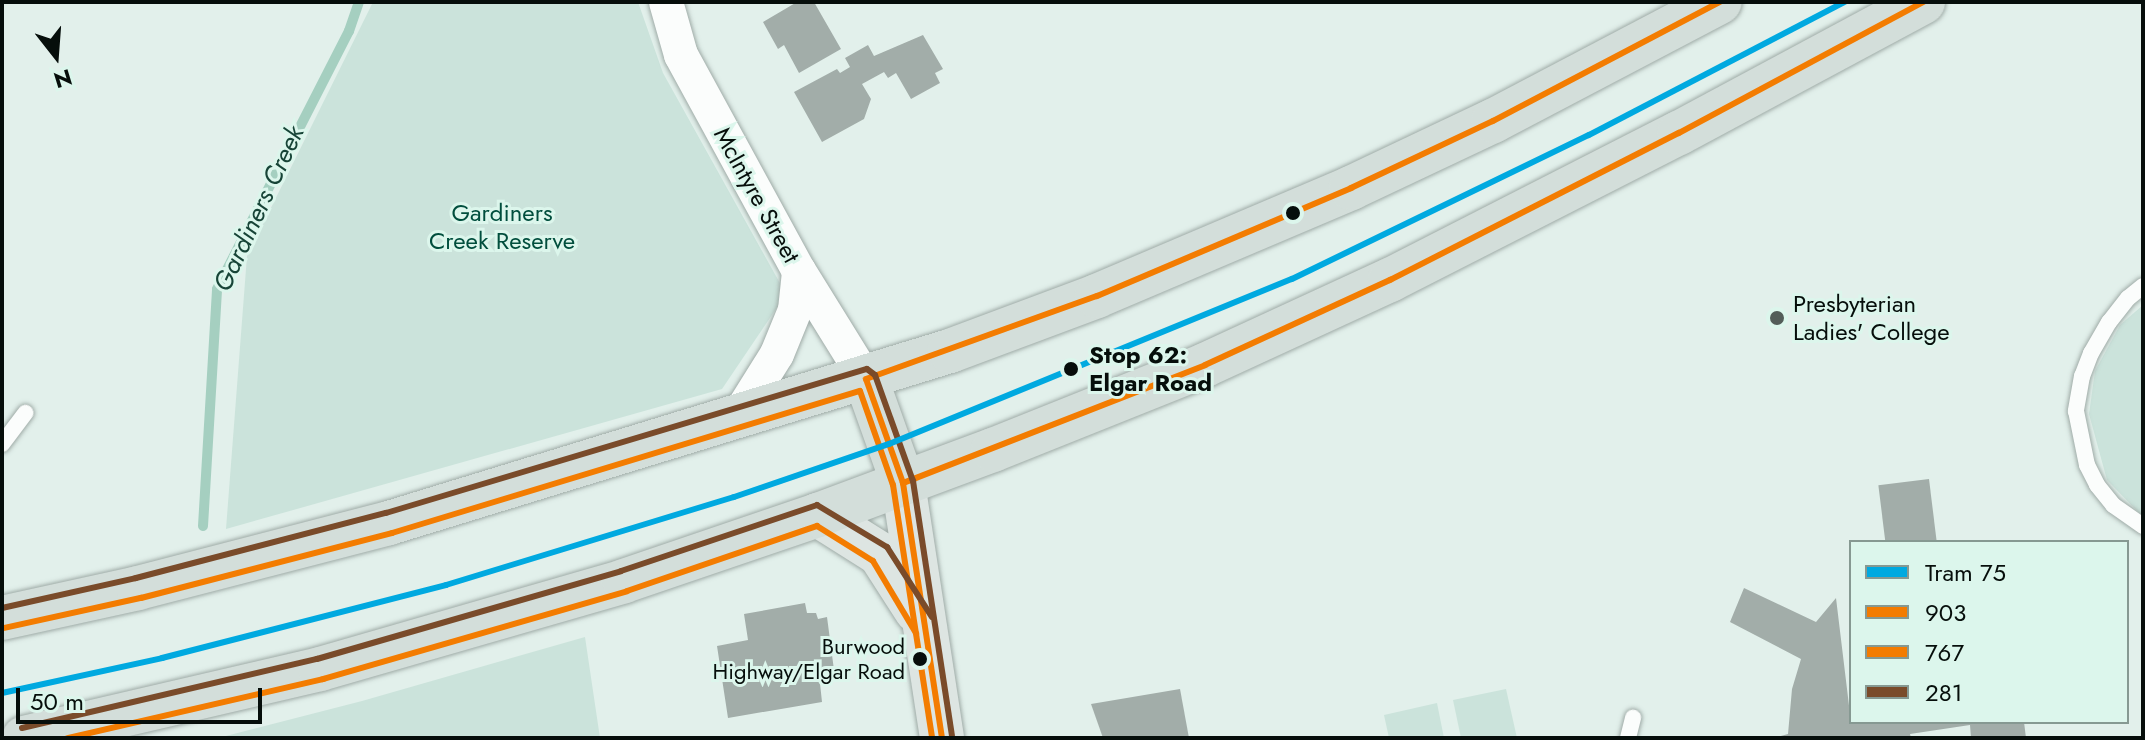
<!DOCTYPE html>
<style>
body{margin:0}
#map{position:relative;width:2145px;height:740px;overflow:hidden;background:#e2f0eb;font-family:Jost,sans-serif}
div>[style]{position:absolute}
.green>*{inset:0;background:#cbe3db}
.stream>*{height:10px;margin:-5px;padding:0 5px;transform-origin:5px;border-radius:5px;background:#a5cfc0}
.building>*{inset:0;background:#a2ada9;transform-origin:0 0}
.roads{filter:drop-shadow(0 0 2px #9faba7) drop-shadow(0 0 2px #9faba7)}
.service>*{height:16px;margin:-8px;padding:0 8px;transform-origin:8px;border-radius:8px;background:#fbfdfc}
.minor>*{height:34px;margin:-17px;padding:0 17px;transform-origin:17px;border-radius:17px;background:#fbfdfc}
.primary>*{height:44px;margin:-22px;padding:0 22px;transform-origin:22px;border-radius:22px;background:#dde5e2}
.trunk>*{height:44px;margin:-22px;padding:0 22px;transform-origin:22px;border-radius:22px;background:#d3deda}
.bus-1>*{height:6px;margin:-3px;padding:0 3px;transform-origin:3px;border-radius:3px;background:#f37c01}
.bus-2>*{height:6px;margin:-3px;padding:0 3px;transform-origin:3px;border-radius:3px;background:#f37c01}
.bus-3>*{height:6px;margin:-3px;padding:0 3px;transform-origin:3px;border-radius:3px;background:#7a4b2a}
.tram-1>*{height:6px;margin:-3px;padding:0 3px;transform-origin:3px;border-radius:3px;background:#00a9e0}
.dots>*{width:22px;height:22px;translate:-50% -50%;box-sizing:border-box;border:4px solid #dcf6ec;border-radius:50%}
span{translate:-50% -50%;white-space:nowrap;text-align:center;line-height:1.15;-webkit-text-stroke:6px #dcf6ec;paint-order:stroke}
.bus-label{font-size:22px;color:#060e0b}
.right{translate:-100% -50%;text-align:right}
.street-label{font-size:24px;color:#060e0b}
.park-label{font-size:24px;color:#014e3d}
.poi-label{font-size:24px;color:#060e0b}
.left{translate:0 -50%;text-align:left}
.stop-label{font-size:24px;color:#060e0b;font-weight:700}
.water-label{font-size:26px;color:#174437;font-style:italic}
.frame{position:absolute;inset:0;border:4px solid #060e0b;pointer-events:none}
.legend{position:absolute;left:1849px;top:540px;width:280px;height:184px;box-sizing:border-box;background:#dcf6ec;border:2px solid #869992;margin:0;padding:10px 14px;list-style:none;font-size:24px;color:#060e0b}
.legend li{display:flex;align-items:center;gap:16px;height:40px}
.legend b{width:40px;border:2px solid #869992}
.north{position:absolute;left:16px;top:16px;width:80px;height:80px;-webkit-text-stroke:6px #dcf6ec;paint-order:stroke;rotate:163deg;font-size:22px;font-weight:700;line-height:32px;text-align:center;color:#060e0b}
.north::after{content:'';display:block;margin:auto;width:28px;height:36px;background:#060e0b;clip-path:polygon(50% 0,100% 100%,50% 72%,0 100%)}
.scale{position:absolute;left:16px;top:688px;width:246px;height:36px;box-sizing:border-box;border:4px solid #060e0b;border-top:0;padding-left:10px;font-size:24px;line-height:28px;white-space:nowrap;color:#060e0b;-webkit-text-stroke:6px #dcf6ec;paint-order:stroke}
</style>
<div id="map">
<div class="green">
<div style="clip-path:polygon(373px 2px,638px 2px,663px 73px,786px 294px,722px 389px,226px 529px,247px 256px)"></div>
<div style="clip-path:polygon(2143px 305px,2143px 517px,2107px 480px,2089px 414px,2095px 371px,2120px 325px)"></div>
<div style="clip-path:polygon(585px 637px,600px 738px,218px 738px,362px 701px)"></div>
<div style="clip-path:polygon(1506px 689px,1517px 738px,1461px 738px,1453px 700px)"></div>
<div style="clip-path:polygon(1437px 703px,1444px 738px,1389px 738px,1384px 715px)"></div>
</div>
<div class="stream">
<div style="left:203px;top:526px;width:237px;rotate:-86.6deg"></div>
<div style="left:217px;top:289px;width:290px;rotate:-62.9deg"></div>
<div style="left:349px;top:31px;width:31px;rotate:-71deg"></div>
</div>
<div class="building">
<div style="clip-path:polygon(797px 2px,814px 2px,841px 49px,799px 73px,784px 45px,778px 49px,763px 22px)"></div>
<div style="clip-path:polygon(923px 35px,943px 69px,935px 73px,940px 83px,911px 99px,896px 73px,888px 78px,884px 72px,862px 84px,871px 99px,864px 119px,822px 142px,794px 92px,837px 69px,840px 73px,850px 67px,845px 58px,868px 45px,874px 56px)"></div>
<div style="left:1929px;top:479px;width:64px;height:51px;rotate:83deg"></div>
<div style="clip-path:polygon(1744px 588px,1816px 622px,1836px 598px,1851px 722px,2024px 722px,2026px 738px,1971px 738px,1970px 725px,1910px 734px,1911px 738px,1773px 738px,1788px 734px,1792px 689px,1801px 659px,1730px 622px)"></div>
<div style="clip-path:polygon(805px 603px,807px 613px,816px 613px,818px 619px,827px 617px,834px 670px,819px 674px,822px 702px,728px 718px,717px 646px,748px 640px,744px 614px)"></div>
<div style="clip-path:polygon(1180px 689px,1189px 738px,1103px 738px,1091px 704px)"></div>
</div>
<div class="roads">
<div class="service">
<div style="left:2143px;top:286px;width:19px;rotate:141deg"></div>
<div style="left:2128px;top:298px;width:31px;rotate:128deg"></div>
<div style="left:2109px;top:322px;width:36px;rotate:120deg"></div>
<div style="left:2091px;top:353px;width:25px;rotate:111deg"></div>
<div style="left:2082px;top:376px;width:36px;rotate:100deg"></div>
<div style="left:2076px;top:411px;width:55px;rotate:78.5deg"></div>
<div style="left:2087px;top:465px;width:22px;rotate:63deg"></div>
<div style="left:2097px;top:485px;width:26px;rotate:51deg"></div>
<div style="left:2113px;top:505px;width:37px;rotate:35deg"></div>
<div style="left:2px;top:444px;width:39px;rotate:-53deg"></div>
<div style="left:1628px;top:738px;width:21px;rotate:-76deg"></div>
</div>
<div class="minor">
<div style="left:666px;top:2px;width:55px;rotate:74.2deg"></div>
<div style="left:681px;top:55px;width:246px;rotate:61.4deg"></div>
<div style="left:799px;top:271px;width:127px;rotate:58.2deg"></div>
<div style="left:737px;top:418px;width:75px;rotate:-58deg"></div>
<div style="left:777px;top:354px;width:48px;rotate:-67.8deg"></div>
<div style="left:795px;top:310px;width:39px;rotate:-84deg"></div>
</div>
<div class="primary">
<div style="left:903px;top:483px;width:258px;rotate:81.3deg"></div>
<div style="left:818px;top:515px;width:73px;rotate:32.2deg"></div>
<div style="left:880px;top:554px;width:67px;rotate:57.3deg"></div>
</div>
<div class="trunk">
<div style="left:866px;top:379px;width:110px;rotate:70.4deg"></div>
<div style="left:2px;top:618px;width:139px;rotate:-12.4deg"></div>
<div style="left:138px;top:588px;width:259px;rotate:-14.5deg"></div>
<div style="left:389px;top:523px;width:587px;rotate:-17.05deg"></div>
<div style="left:950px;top:351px;width:157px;rotate:-20.5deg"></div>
<div style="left:1097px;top:296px;width:276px;rotate:-23deg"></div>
<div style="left:1351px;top:188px;width:157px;rotate:-25.3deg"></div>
<div style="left:1493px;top:121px;width:256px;rotate:-27.7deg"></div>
<div style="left:24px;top:738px;width:304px;rotate:-13.1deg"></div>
<div style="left:320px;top:669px;width:316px;rotate:-16.1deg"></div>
<div style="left:624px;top:581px;width:205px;rotate:-18.8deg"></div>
<div style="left:818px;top:515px;width:187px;rotate:-20.4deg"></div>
<div style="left:993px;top:450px;width:228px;rotate:-21.8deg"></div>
<div style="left:1205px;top:365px;width:204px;rotate:-24.7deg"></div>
<div style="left:1390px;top:280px;width:324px;rotate:-27deg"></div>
<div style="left:1679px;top:133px;width:277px;rotate:-28.2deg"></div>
</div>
</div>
<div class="bus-1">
<div style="left:903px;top:483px;width:324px;rotate:-21.3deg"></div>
<div style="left:1205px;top:365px;width:204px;rotate:-24.7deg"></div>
<div style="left:1390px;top:280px;width:324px;rotate:-27deg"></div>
<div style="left:1679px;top:133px;width:277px;rotate:-28.2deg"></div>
<div style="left:942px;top:738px;width:258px;rotate:-98.7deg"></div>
<div style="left:903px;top:483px;width:110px;rotate:-109.6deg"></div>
<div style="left:866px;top:379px;width:245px;rotate:-19.8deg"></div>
<div style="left:1097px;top:296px;width:276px;rotate:-23deg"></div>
<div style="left:1351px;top:188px;width:157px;rotate:-25.3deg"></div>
<div style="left:1493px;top:121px;width:256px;rotate:-27.7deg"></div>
</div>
<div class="bus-2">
<div style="left:4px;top:628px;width:140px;rotate:-12.4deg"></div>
<div style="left:141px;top:598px;width:259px;rotate:-14.5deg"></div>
<div style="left:392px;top:533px;width:489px;rotate:-16.9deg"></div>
<div style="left:860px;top:391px;width:100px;rotate:70.7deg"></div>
<div style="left:893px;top:485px;width:256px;rotate:81.2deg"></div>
<div style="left:68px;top:738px;width:262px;rotate:-13deg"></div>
<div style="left:323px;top:679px;width:316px;rotate:-16.1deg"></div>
<div style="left:627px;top:591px;width:201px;rotate:-18.9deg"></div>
<div style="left:817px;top:526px;width:66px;rotate:32deg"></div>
<div style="left:873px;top:561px;width:84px;rotate:59.2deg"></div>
</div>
<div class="bus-3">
<div style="left:2px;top:608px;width:137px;rotate:-12.6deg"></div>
<div style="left:136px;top:578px;width:258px;rotate:-14.6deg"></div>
<div style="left:386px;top:513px;width:502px;rotate:-16.67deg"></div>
<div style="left:867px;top:369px;width:10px;rotate:37deg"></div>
<div style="left:875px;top:375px;width:113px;rotate:70.3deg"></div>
<div style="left:913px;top:481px;width:258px;rotate:81.3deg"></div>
<div style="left:22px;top:728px;width:303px;rotate:-13.2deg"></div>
<div style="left:317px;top:659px;width:316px;rotate:-16.1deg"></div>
<div style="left:621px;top:571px;width:207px;rotate:-18.6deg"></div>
<div style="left:817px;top:505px;width:82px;rotate:31deg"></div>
<div style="left:887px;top:547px;width:83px;rotate:57.3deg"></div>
</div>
<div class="tram-1">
<div style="left:2px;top:693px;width:164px;rotate:-12.3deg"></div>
<div style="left:162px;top:658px;width:293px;rotate:-14.4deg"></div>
<div style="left:446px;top:585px;width:301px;rotate:-17deg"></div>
<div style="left:734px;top:497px;width:164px;rotate:-18.9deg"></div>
<div style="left:889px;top:444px;width:435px;rotate:-22.3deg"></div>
<div style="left:1292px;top:279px;width:330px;rotate:-25.9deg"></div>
<div style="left:1589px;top:135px;width:288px;rotate:-27.5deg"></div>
</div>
<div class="dots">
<div style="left:1293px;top:213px;background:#060e0b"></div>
<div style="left:1777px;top:318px;background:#535d59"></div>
<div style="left:1071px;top:369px;background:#060e0b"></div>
<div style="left:920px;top:659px;background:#060e0b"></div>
</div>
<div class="bus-label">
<span class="right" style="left:905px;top:659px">Burwood<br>Highway/Elgar Road</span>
</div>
<div class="street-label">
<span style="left:757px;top:195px;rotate:61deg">McIntyre Street</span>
</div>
<div class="park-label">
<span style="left:502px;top:227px">Gardiners<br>Creek Reserve</span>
</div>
<div class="poi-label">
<span class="left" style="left:1793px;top:318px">Presbyterian<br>Ladies' College</span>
</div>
<div class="stop-label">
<span class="left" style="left:1089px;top:369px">Stop 62:<br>Elgar Road</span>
</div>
<div class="water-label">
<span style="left:259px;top:209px;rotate:-65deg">Gardiners Creek</span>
</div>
<div class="frame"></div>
<ul class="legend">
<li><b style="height:10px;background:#00a9e0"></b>Tram 75</li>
<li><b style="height:10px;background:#f37c01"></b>903</li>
<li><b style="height:10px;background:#f37c01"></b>767</li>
<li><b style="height:10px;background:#7a4b2a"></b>281</li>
</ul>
<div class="north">N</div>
<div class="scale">50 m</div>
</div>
